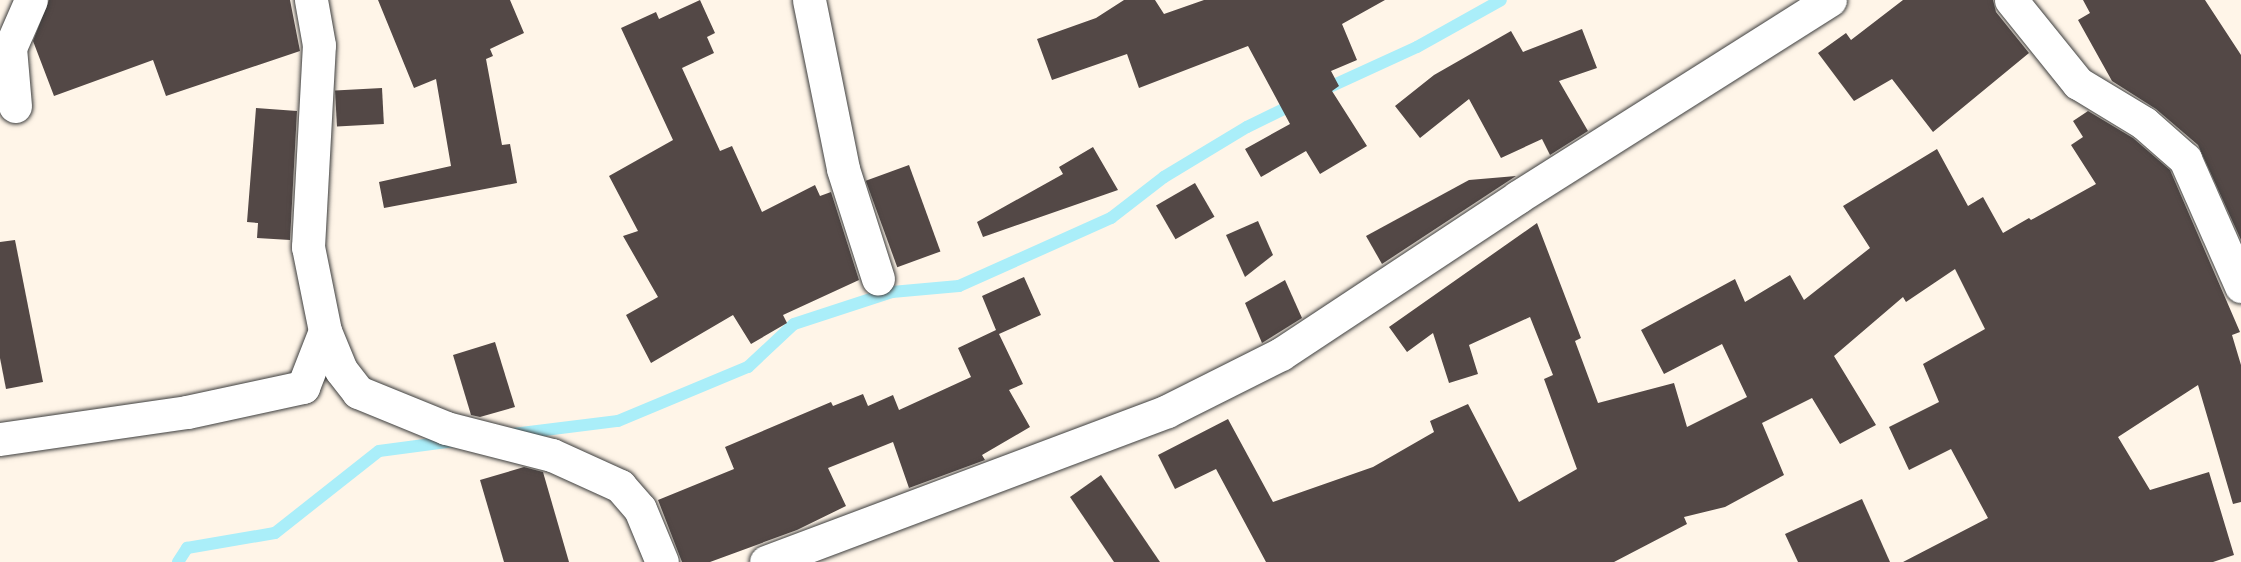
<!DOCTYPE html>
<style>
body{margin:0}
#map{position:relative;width:2241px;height:562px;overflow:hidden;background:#fff5e8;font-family:Literata,serif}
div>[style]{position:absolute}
.stream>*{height:12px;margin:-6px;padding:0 6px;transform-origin:6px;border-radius:6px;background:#aaeef9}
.building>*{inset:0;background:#534846;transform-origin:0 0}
.roads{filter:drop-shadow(0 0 2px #3d3d3d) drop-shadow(0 0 2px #3d3d3d)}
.street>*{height:33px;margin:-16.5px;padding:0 16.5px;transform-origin:16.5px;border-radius:16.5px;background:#fff}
span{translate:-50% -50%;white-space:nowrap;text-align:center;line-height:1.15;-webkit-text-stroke:6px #fff;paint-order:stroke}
</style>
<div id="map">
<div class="stream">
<div style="left:1323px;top:90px;width:103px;rotate:-24.6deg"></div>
<div style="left:1417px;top:47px;width:96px;rotate:-29.2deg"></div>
<div style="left:513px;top:434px;width:106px;rotate:-7.1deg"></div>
<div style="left:618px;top:421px;width:141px;rotate:-22.6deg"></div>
<div style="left:748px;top:367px;width:63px;rotate:-43.1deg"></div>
<div style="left:794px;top:324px;width:103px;rotate:-18.1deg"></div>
<div style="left:892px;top:292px;width:67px;rotate:-5.1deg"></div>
<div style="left:959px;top:286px;width:167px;rotate:-24.1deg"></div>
<div style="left:1111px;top:218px;width:67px;rotate:-37.7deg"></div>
<div style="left:1164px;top:177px;width:97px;rotate:-31.1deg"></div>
<div style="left:1247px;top:127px;width:55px;rotate:-26.1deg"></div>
<div style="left:178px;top:562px;width:17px;rotate:-57deg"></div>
<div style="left:187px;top:548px;width:89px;rotate:-9.7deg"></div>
<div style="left:275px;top:533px;width:132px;rotate:-38.3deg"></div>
<div style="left:379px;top:451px;width:76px;rotate:-7.6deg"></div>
</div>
<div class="building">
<div style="clip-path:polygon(49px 0,290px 0,300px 51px,166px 96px,153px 60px,54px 96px,33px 41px)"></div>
<div style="clip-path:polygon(378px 0,510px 0,524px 33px,490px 49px,493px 56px,486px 59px,502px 145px,510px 144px,517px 183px,384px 208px,379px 182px,451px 166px,436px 79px,414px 88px)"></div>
<div style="clip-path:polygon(700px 0,715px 33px,707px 37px,714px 53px,682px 68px,720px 151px,732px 146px,762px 212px,815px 185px,820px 196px,831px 192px,859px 280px,783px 315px,787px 323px,751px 344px,733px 315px,651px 363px,626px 315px,658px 297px,623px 236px,638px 231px,609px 176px,673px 140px,621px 28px,656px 12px,659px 19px)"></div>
<div style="clip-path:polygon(1124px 0,1155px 0,1164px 14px,1204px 0,1385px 0,1342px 24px,1357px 60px,1331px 71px,1339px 86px,1332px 91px,1367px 146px,1320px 174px,1306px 151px,1261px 177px,1245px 149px,1290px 124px,1248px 46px,1139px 88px,1127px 54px,1052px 80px,1037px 39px,1096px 18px)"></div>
<div style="clip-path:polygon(1903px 0,1993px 0,1996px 12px,2029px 53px,1933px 132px,1892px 79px,1854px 101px,1818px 53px,1846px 33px,1851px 40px)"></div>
<div style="clip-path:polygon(2083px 0,2205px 0,2241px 55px,2241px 240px,2198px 145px,2156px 109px,2112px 81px,2078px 20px,2090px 13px)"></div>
<div style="clip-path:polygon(1582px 29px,1597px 68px,1559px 81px,1588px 131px,1550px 155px,1542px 139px,1501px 158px,1469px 99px,1420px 138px,1395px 106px,1434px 75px,1511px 31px,1523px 52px)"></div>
<div style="left:382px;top:88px;width:36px;height:47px;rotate:87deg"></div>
<div style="clip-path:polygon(256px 108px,297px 111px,290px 240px,257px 238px,258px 223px,247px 222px)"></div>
<div style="clip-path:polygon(2088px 111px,2133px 138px,2170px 170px,2240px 332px,2232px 335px,2241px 365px,2241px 502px,2233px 504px,2198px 385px,2118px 437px,2150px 490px,2209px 472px,2234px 555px,2213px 562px,1903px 562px,1988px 518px,1951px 449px,1909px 470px,1889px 427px,1939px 402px,1923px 364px,1985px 329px,1955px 269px,1906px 302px,1903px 297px,1834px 356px,1876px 425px,1840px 444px,1812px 398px,1762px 423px,1784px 475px,1725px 507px,1684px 517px,1687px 524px,1614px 562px,1266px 562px,1216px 469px,1175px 489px,1158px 455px,1228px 419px,1273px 502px,1373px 467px,1434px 432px,1430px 421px,1468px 404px,1519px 502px,1577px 469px,1544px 379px,1553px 375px,1530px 317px,1469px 345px,1478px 374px,1449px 383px,1433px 333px,1407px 352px,1389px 327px,1537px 223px,1581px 338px,1575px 341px,1598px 403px,1674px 383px,1687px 427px,1747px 397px,1722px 344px,1664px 374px,1641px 330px,1735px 279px,1745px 302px,1790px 275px,1804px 300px,1870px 248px,1843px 206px,1937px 149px,1968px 206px,1983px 197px,2003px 233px,2029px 218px,2031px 220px,2096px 184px,2071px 145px,2083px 137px,2073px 121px)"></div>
<div style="clip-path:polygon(1093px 147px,1118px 190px,983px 237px,977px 222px,1063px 174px,1059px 167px)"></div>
<div style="left:909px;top:165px;width:92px;height:46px;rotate:70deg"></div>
<div style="clip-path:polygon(1516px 176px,1382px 264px,1366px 236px,1469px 180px)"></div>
<div style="left:1195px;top:183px;width:39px;height:45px;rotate:60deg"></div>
<div style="clip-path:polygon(1258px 221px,1273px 255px,1245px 277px,1226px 235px)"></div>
<div style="clip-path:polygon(15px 240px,43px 382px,6px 389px,0 358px,0 242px)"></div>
<div style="clip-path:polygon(1024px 277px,1041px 315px,999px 334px,1023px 384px,1009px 390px,1030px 427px,982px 455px,985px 460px,909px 488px,893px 442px,828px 468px,846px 506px,797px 530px,710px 562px,682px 562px,658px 500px,734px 469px,725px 447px,831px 402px,833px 406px,863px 394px,868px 406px,893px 395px,899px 410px,971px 377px,958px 348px,996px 330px,982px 296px)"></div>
<div style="clip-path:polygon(1285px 280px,1302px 318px,1262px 343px,1245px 303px)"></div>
<div style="clip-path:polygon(495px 342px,515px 407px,480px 417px,471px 415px,453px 355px)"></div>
<div style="clip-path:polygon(524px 467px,543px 472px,569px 562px,504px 562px,480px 480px)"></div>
<div style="clip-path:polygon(1101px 475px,1160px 562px,1114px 562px,1070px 497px)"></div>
<div style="clip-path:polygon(1862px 499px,1890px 562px,1798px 562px,1785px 534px)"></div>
</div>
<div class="roads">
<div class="street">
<div style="left:809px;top:0;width:172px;rotate:78.6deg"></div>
<div style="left:843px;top:169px;width:115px;rotate:72.3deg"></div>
<div style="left:2011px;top:0;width:107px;rotate:51.1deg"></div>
<div style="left:2078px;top:83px;width:77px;rotate:31.2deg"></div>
<div style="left:2144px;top:123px;width:55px;rotate:41.3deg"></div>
<div style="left:2185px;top:159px;width:139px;rotate:66.2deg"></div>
<div style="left:15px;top:106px;width:58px;rotate:-94.9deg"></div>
<div style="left:10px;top:48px;width:52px;rotate:-66.4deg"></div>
<div style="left:325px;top:331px;width:42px;rotate:67.7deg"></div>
<div style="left:341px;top:370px;width:28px;rotate:52deg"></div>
<div style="left:358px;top:392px;width:95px;rotate:22.2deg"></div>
<div style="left:446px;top:428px;width:109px;rotate:14.3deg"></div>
<div style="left:552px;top:455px;width:75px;rotate:24.5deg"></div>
<div style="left:620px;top:486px;width:30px;rotate:49deg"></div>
<div style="left:640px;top:509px;width:57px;rotate:67.5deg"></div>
<div style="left:0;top:439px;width:189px;rotate:-8.2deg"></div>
<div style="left:187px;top:412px;width:119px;rotate:-12.2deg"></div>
<div style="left:303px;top:387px;width:60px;rotate:-68.6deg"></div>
<div style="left:325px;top:331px;width:86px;rotate:-101.4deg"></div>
<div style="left:308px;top:247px;width:202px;rotate:-86.9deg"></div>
<div style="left:319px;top:45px;width:46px;rotate:-100.1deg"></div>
<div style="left:766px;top:562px;width:428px;rotate:-20.6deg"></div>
<div style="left:1167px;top:411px;width:127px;rotate:-26.6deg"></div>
<div style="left:1281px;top:354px;width:284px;rotate:-33.5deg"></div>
<div style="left:1518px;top:197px;width:369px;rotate:-32.3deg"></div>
</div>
</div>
</div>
